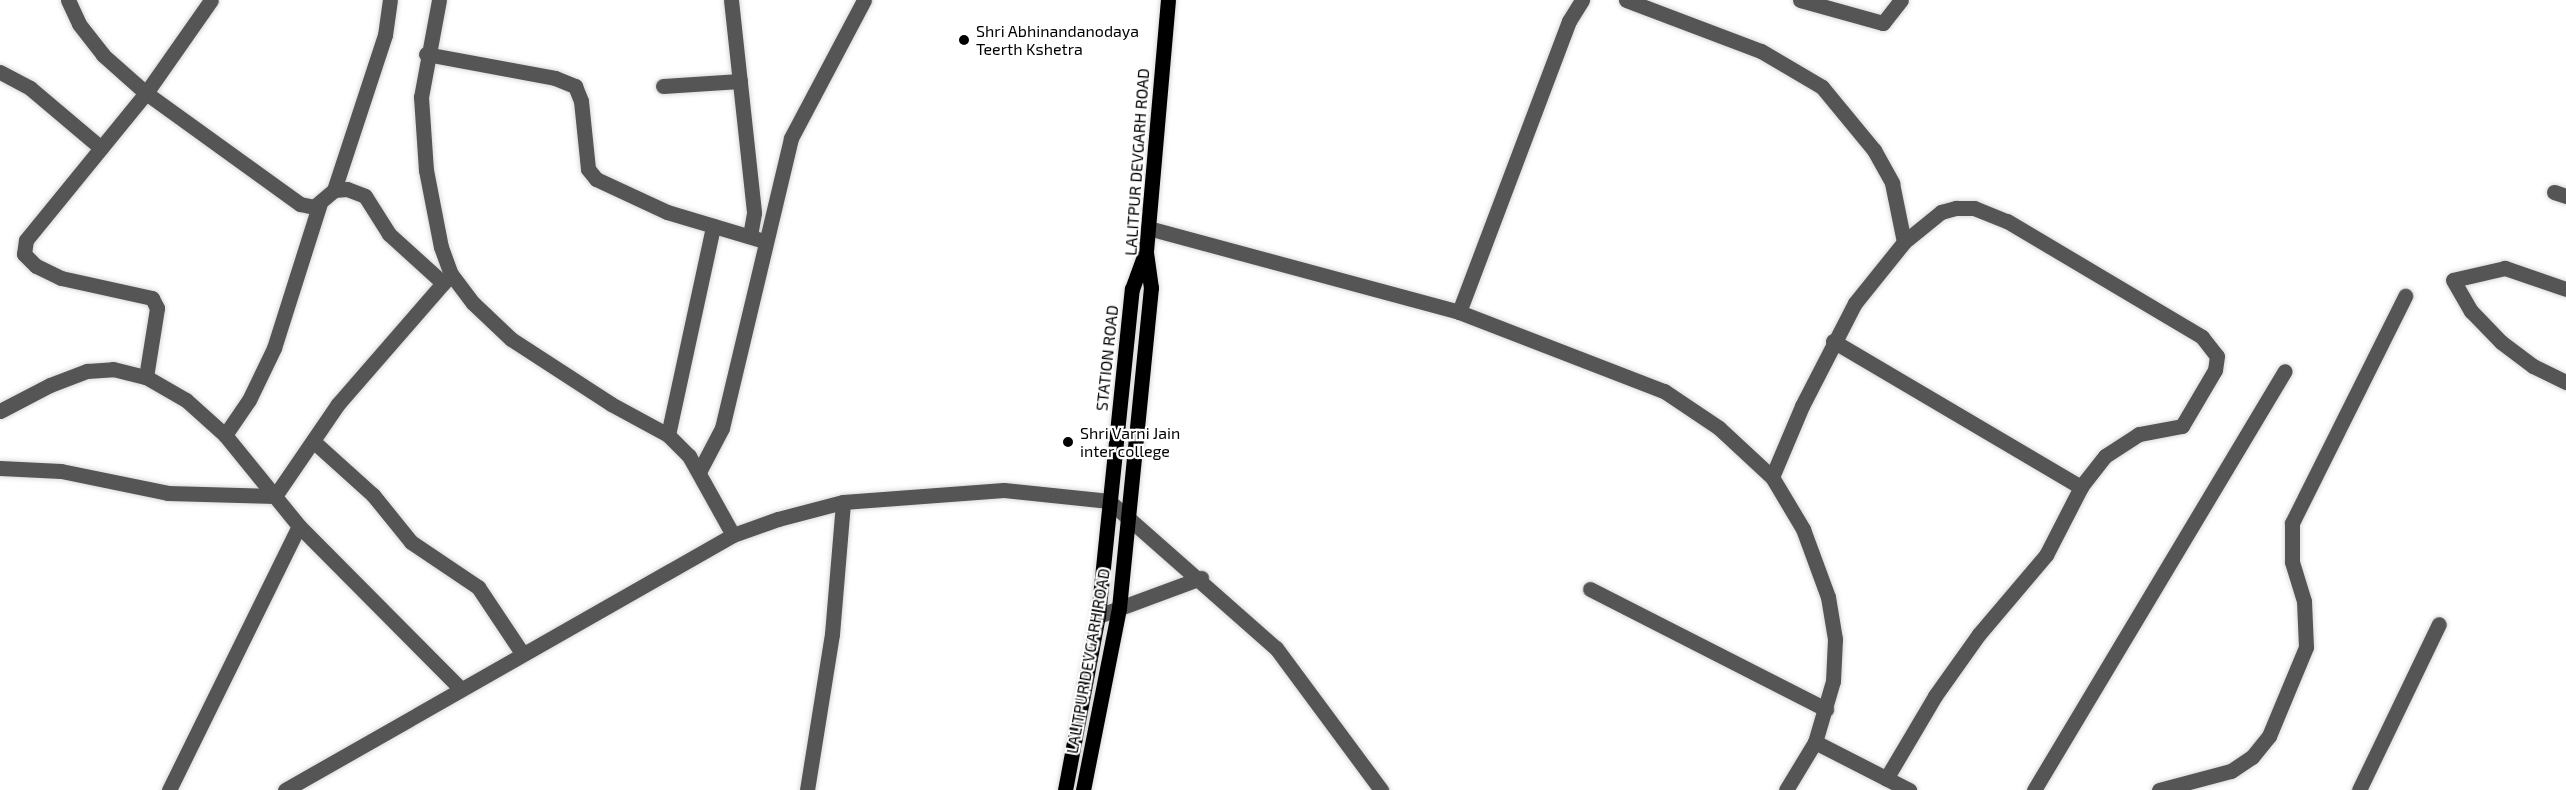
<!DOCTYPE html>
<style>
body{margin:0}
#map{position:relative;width:2566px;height:790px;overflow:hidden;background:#fff;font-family:"Exo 2",sans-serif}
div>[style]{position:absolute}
.roads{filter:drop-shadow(0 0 2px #dbdbdb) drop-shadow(0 0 2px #dbdbdb)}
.minor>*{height:15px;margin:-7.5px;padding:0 7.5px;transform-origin:7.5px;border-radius:7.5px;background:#555}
.major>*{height:15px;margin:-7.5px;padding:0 7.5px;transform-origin:7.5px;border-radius:7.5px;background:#000}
.dots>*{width:16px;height:16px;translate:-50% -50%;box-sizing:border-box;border:3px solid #fff;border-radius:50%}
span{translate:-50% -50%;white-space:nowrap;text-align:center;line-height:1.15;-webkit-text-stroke:4.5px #fff;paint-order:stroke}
.poi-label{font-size:16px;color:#000}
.left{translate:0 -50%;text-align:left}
.street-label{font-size:16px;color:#000}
</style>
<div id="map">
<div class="roads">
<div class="minor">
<div style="left:68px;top:0;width:26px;rotate:65deg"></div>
<div style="left:79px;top:24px;width:39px;rotate:52deg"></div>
<div style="left:103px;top:55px;width:57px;rotate:41.5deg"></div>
<div style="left:146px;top:93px;width:190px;rotate:35.8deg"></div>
<div style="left:300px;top:204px;width:14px;rotate:12deg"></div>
<div style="left:314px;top:207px;width:26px;rotate:-40deg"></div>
<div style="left:334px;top:190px;width:13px;rotate:-4deg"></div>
<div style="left:347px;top:189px;width:19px;rotate:21deg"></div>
<div style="left:365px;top:196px;width:45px;rotate:57.7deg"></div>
<div style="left:389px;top:234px;width:73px;rotate:42.2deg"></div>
<div style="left:439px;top:0;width:99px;rotate:100.5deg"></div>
<div style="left:421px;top:97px;width:73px;rotate:86.1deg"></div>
<div style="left:426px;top:170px;width:78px;rotate:79deg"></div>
<div style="left:441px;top:247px;width:29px;rotate:70deg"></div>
<div style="left:451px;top:274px;width:36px;rotate:53deg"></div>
<div style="left:473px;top:303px;width:52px;rotate:43.5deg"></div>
<div style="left:511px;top:339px;width:119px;rotate:33deg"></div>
<div style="left:611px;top:404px;width:65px;rotate:28.5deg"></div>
<div style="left:668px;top:435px;width:30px;rotate:45deg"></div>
<div style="left:689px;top:456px;width:90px;rotate:60.9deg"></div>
<div style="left:731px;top:0;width:214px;rotate:83.8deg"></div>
<div style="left:754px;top:213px;width:23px;rotate:100deg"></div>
<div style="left:1626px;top:0;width:144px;rotate:20.7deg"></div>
<div style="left:1761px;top:51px;width:71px;rotate:30.5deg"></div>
<div style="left:1822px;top:87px;width:82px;rotate:50.5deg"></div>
<div style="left:1874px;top:150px;width:38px;rotate:61deg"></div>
<div style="left:1892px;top:183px;width:60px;rotate:78.5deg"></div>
<div style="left:1800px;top:0;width:86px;rotate:15.5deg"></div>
<div style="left:1883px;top:23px;width:29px;rotate:-52deg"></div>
<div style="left:426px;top:54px;width:131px;rotate:10.5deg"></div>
<div style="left:555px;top:78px;width:22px;rotate:22deg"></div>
<div style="left:575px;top:86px;width:16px;rotate:68deg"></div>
<div style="left:581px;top:101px;width:68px;rotate:84.1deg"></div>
<div style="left:588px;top:169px;width:13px;rotate:51deg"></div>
<div style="left:596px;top:179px;width:78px;rotate:24.9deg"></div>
<div style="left:667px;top:212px;width:101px;rotate:16.6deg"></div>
<div style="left:0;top:72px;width:34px;rotate:28deg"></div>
<div style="left:30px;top:88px;width:93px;rotate:40.2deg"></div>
<div style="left:663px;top:86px;width:77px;rotate:-3.7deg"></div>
<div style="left:334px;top:190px;width:163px;rotate:-71.8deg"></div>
<div style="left:385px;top:35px;width:35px;rotate:-82deg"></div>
<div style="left:2554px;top:192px;width:13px;rotate:18deg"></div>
<div style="left:1148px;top:228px;width:322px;rotate:15.1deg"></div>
<div style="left:1459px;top:312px;width:220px;rotate:21.1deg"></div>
<div style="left:1664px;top:391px;width:66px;rotate:33.9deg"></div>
<div style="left:1719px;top:428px;width:72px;rotate:42.8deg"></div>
<div style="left:1772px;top:477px;width:61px;rotate:59.2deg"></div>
<div style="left:1803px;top:529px;width:72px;rotate:69.8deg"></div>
<div style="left:1828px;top:597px;width:43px;rotate:80.5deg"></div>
<div style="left:1835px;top:639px;width:42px;rotate:92.7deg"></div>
<div style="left:1833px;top:681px;width:64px;rotate:106.4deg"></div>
<div style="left:1815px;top:742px;width:56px;rotate:121.1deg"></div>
<div style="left:2566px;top:289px;width:65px;rotate:-161deg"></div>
<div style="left:2505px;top:268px;width:53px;rotate:167deg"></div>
<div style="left:2453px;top:280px;width:36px;rotate:60deg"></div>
<div style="left:2471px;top:311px;width:43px;rotate:45.9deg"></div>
<div style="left:2501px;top:342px;width:40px;rotate:37deg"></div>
<div style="left:2533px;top:366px;width:37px;rotate:26deg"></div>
<div style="left:1459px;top:312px;width:311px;rotate:-69.3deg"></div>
<div style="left:1569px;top:21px;width:25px;rotate:-58deg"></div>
<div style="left:1833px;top:341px;width:288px;rotate:30.5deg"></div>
<div style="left:146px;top:377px;width:70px;rotate:-80.9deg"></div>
<div style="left:157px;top:308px;width:11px;rotate:-117deg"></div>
<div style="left:152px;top:298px;width:93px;rotate:-167.6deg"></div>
<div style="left:61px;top:278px;width:28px;rotate:-154deg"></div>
<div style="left:36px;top:266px;width:17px;rotate:-135deg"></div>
<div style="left:24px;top:254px;width:14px;rotate:-82deg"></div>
<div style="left:26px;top:240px;width:190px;rotate:-50.8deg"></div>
<div style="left:146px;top:93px;width:113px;rotate:-55deg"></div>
<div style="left:0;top:411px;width:56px;rotate:-27.5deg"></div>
<div style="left:50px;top:385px;width:40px;rotate:-21deg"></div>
<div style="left:87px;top:371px;width:26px;rotate:-4deg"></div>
<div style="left:113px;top:369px;width:34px;rotate:14deg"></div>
<div style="left:146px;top:377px;width:46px;rotate:29.9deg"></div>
<div style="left:186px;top:400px;width:52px;rotate:41.9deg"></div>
<div style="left:225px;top:435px;width:117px;rotate:50.9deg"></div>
<div style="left:299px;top:526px;width:228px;rotate:45.2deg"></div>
<div style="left:225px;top:435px;width:42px;rotate:-55.6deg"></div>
<div style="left:249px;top:400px;width:58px;rotate:-64.3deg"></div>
<div style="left:274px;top:348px;width:152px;rotate:-72.4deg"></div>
<div style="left:668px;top:435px;width:214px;rotate:-77.8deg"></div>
<div style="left:313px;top:441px;width:81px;rotate:42deg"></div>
<div style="left:373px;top:495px;width:60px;rotate:51deg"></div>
<div style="left:411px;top:542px;width:81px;rotate:33.9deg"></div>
<div style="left:478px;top:587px;width:79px;rotate:56.3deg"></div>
<div style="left:0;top:468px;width:61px;rotate:2.8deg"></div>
<div style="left:61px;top:471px;width:109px;rotate:11.6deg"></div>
<div style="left:168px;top:493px;width:107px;rotate:1.6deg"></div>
<div style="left:275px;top:496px;width:112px;rotate:-55.6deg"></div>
<div style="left:338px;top:404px;width:172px;rotate:-49deg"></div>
<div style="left:699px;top:472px;width:50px;rotate:-62.4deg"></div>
<div style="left:722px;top:428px;width:298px;rotate:-76.6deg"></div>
<div style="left:791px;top:138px;width:156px;rotate:-62.1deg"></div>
<div style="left:1772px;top:477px;width:77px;rotate:-67.1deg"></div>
<div style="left:1802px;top:406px;width:116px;rotate:-62.8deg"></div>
<div style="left:1855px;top:303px;width:78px;rotate:-51.2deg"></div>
<div style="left:1904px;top:242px;width:48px;rotate:-39deg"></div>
<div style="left:1941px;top:212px;width:16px;rotate:-15deg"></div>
<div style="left:1956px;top:208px;width:18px"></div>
<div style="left:1974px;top:208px;width:35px;rotate:22deg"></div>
<div style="left:2007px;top:221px;width:227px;rotate:30.7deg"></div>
<div style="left:2202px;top:337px;width:24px;rotate:52deg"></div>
<div style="left:2217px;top:356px;width:14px;rotate:98deg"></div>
<div style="left:2215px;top:370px;width:65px;rotate:120.5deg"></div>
<div style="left:2182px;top:426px;width:44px;rotate:169.5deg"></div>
<div style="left:2139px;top:434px;width:40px;rotate:147.1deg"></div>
<div style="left:2105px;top:456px;width:39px;rotate:128deg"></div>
<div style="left:2081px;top:487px;width:76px;rotate:117.2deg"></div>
<div style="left:2046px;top:555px;width:104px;rotate:130.3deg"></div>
<div style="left:1979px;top:634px;width:76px;rotate:125.4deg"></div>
<div style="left:1935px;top:696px;width:96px;rotate:120.6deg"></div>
<div style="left:1590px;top:589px;width:265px;rotate:27deg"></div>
<div style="left:1098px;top:616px;width:110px;rotate:-20.3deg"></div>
<div style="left:1815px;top:742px;width:106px;rotate:27.1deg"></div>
<div style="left:169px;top:790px;width:294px;rotate:-63.8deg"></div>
<div style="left:285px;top:790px;width:515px;rotate:-29.65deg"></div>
<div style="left:733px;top:535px;width:48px;rotate:-19.6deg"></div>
<div style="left:778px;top:519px;width:67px;rotate:-14.7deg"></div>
<div style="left:843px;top:502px;width:161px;rotate:-4.3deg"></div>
<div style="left:1004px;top:490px;width:106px;rotate:6deg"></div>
<div style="left:1109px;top:501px;width:222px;rotate:41.4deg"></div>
<div style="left:1276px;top:648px;width:177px;rotate:53.5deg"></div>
<div style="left:807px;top:790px;width:158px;rotate:-80.9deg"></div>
<div style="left:832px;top:634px;width:132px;rotate:-85.2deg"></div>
<div style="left:2034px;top:790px;width:488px;rotate:-59.1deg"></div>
<div style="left:2159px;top:790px;width:74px;rotate:-14.8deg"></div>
<div style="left:2231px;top:771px;width:25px;rotate:-34deg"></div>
<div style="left:2252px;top:757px;width:27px;rotate:-51deg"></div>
<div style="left:2269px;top:736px;width:96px;rotate:-67.4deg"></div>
<div style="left:2306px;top:647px;width:46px;rotate:-92.5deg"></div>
<div style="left:2304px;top:601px;width:41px;rotate:-107.1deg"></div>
<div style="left:2292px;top:562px;width:39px;rotate:-90deg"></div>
<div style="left:2292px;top:523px;width:254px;rotate:-63.5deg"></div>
<div style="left:2359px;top:790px;width:184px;rotate:-64.3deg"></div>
</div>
<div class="major">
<div style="left:1065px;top:790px;width:177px;rotate:-79.3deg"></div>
<div style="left:1098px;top:616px;width:329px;rotate:-84.1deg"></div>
<div style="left:1132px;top:289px;width:37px;rotate:-70deg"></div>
<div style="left:1083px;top:790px;width:186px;rotate:-78.8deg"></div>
<div style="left:1119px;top:608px;width:322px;rotate:-84.3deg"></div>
<div style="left:1151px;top:288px;width:37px;rotate:-98deg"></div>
<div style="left:1146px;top:251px;width:252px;rotate:-85deg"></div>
</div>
</div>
<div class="dots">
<div style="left:964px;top:40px;background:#000"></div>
<div style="left:1068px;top:442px;background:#000"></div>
</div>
<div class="poi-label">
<span class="left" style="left:976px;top:40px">Shri Abhinandanodaya<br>Teerth Kshetra</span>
<span class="left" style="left:1080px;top:442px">Shri Varni Jain<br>inter college</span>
</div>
<div class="street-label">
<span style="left:1137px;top:162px;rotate:-86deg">LALITPUR DEVGARH ROAD</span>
<span style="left:1107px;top:358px;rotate:-84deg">STATION ROAD</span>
<span style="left:1088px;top:661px;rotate:-80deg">LALITPUR DEVGARH ROAD</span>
</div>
</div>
